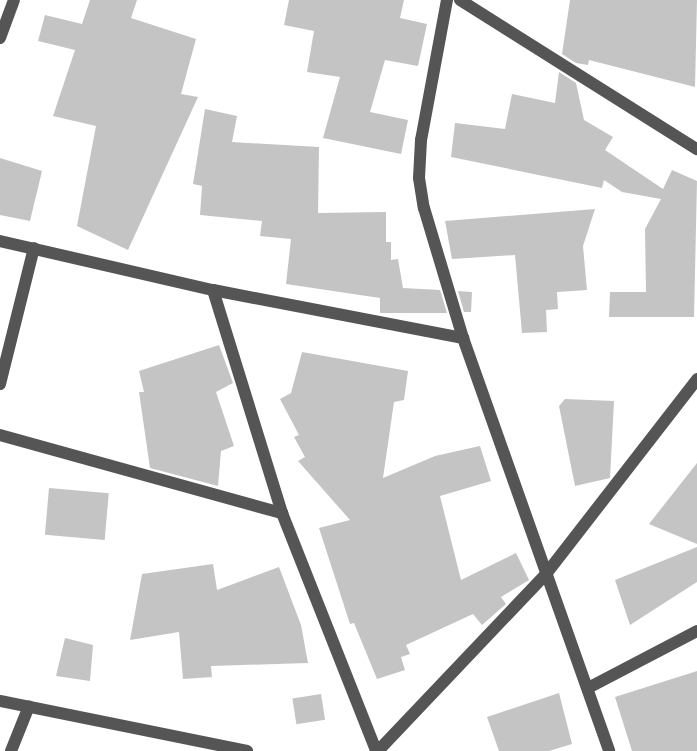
<!DOCTYPE html>
<style>
body{margin:0}
#map{position:relative;width:697px;height:751px;overflow:hidden;background:#fff;font-family:"Asap Condensed",sans-serif}
div>[style]{position:absolute}
.building>*{inset:0;background:#c4c4c4;transform-origin:0 0}
.minor>*{height:12px;margin:-6px;padding:0 6px;transform-origin:6px;border-radius:6px;background:#555}
span{translate:-50% -50%;white-space:nowrap;text-align:center;line-height:1.15;-webkit-text-stroke:5px #fff;paint-order:stroke}
</style>
<div id="map">
<div class="building">
<div style="clip-path:polygon(90px 0,137px 0,131px 18px,196px 39px,181px 94px,198px 97px,128px 250px,77px 226px,96px 126px,53px 116px,75px 50px,38px 41px,45px 15px,82px 24px)"></div>
<div style="clip-path:polygon(289px 0,404px 0,400px 18px,427px 24px,418px 66px,385px 60px,370px 112px,408px 120px,401px 154px,323px 138px,340px 77px,307px 72px,314px 31px,284px 25px)"></div>
<div style="clip-path:polygon(570px 0,697px 0,695px 87px,589px 60px,588px 65px,576px 63px,562px 54px)"></div>
<div style="clip-path:polygon(559px 72px,576px 83px,584px 120px,613px 137px,605px 150px,663px 189px,672px 170px,697px 181px,694px 317px,609px 317px,610px 292px,646px 292px,645px 229px,661px 199px,622px 192px,604px 180px,602px 188px,451px 157px,455px 123px,505px 129px,512px 94px,555px 103px)"></div>
<div style="clip-path:polygon(205px 109px,237px 116px,232px 142px,319px 147px,318px 213px,386px 212px,386px 242px,391px 242px,391px 260px,398px 259px,403px 288px,440px 290px,447px 313px,380px 313px,380px 298px,286px 284px,291px 239px,260px 236px,262px 221px,200px 215px,202px 186px,193px 184px)"></div>
<div style="clip-path:polygon(0 158px,42px 171px,30px 221px,0 215px)"></div>
<div style="clip-path:polygon(595px 209px,583px 246px,587px 290px,557px 292px,558px 309px,546px 310px,547px 332px,522px 333px,515px 255px,452px 259px,445px 221px)"></div>
<div style="clip-path:polygon(458px 291px,472px 292px,471px 312px,464px 312px)"></div>
<div style="clip-path:polygon(219px 345px,233px 383px,216px 392px,234px 446px,221px 451px,218px 486px,150px 468px,139px 392px,144px 392px,139px 371px)"></div>
<div style="clip-path:polygon(302px 352px,408px 371px,404px 400px,394px 402px,383px 478px,435px 456px,480px 446px,491px 481px,440px 496px,461px 580px,516px 553px,529px 580px,501px 597px,506px 604px,482px 625px,473px 614px,406px 645px,410px 654px,401px 657px,405px 670px,377px 679px,354px 623px,350px 624px,319px 528px,350px 520px,298px 461px,305px 457px,294px 437px,299px 435px,280px 399px,291px 393px)"></div>
<div style="clip-path:polygon(565px 399px,614px 401px,610px 478px,575px 486px,559px 406px)"></div>
<div style="clip-path:polygon(697px 463px,697px 544px,649px 524px)"></div>
<div style="left:49px;top:488px;width:60px;height:47px;rotate:5deg"></div>
<div style="clip-path:polygon(697px 547px,697px 582px,630px 625px,615px 580px)"></div>
<div style="clip-path:polygon(213px 564px,217px 590px,279px 567px,301px 625px,308px 663px,211px 666px,212px 677px,183px 679px,179px 632px,130px 640px,142px 574px)"></div>
<div style="clip-path:polygon(65px 638px,93px 645px,90px 681px,56px 676px)"></div>
<div style="clip-path:polygon(697px 671px,697px 751px,632px 751px,615px 697px)"></div>
<div style="clip-path:polygon(559px 693px,572px 744px,549px 751px,499px 751px,487px 717px)"></div>
<div style="left:321px;top:694px;width:26px;height:29px;rotate:81deg"></div>
</div>
<div class="minor">
<div style="left:447px;top:0;width:142px;rotate:100.5deg"></div>
<div style="left:421px;top:140px;width:38px;rotate:93deg"></div>
<div style="left:419px;top:178px;width:30px;rotate:81deg"></div>
<div style="left:424px;top:208px;width:136px;rotate:73.3deg"></div>
<div style="left:463px;top:338px;width:438px;rotate:70.5deg"></div>
<div style="left:460px;top:0;width:280px;rotate:32.2deg"></div>
<div style="left:0;top:38px;width:40px;rotate:-69.8deg"></div>
<div style="left:0;top:241px;width:219px;rotate:13deg"></div>
<div style="left:213px;top:290px;width:255px;rotate:10.9deg"></div>
<div style="left:213px;top:290px;width:233px;rotate:72.8deg"></div>
<div style="left:282px;top:513px;width:256px;rotate:68.4deg"></div>
<div style="left:0;top:384px;width:140px;rotate:-76deg"></div>
<div style="left:0;top:435px;width:293px;rotate:15.5deg"></div>
<div style="left:588px;top:688px;width:123px;rotate:-27.6deg"></div>
<div style="left:0;top:701px;width:252px;rotate:11.4deg"></div>
<div style="left:11px;top:751px;width:48px;rotate:-68.2deg"></div>
<div style="left:378px;top:751px;width:244px;rotate:-46.5deg"></div>
<div style="left:546px;top:574px;width:247px;rotate:-52.2deg"></div>
</div>
</div>
